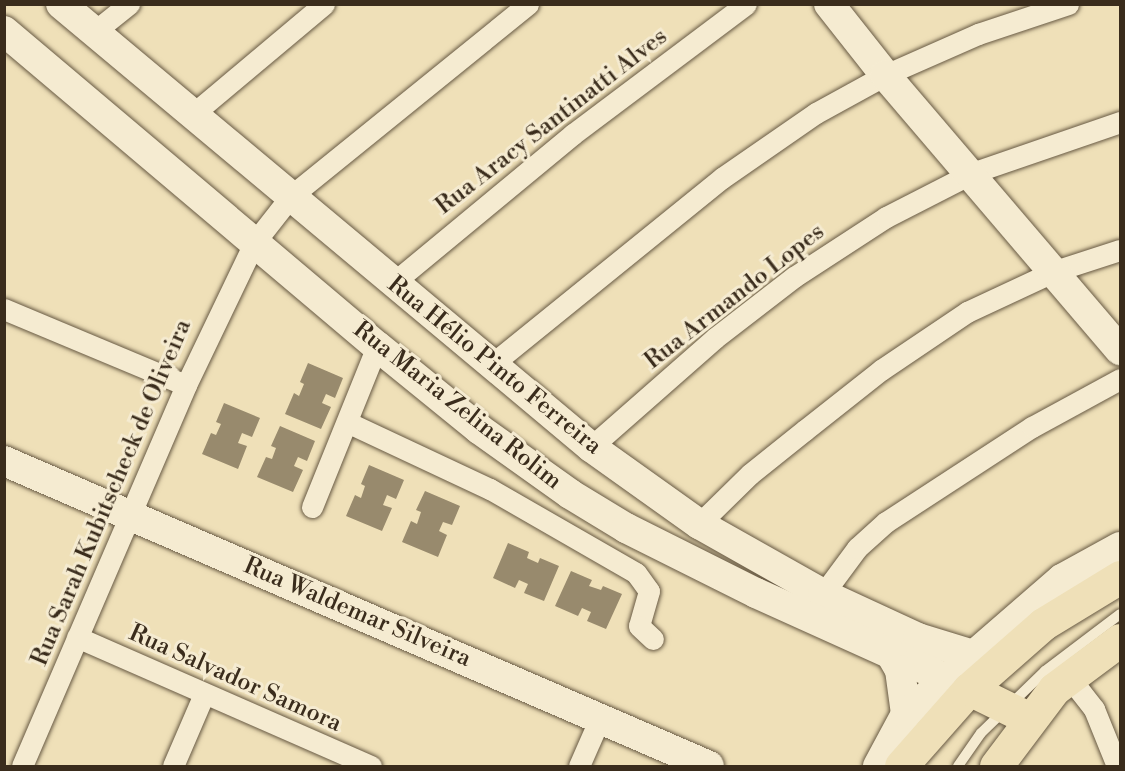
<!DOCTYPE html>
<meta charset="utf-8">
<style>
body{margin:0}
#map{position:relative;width:1125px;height:771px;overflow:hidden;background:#efe0b8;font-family:"Libre Bodoni",serif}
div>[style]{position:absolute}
.building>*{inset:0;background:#988a6d}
.roads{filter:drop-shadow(0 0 2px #675943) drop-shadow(0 0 2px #675943)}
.lane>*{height:10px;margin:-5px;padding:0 5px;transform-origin:5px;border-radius:5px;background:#f5ebd1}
.street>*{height:21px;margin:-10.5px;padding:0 10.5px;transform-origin:10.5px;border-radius:10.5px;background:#f5ebd1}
.secondary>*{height:30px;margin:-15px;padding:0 15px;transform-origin:15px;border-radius:15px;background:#f5ebd1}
.primary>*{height:33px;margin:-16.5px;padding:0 16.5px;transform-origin:16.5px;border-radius:16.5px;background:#efe0b8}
span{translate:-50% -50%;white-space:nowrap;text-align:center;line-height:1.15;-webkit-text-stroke:6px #f5ebd1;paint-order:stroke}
.street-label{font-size:24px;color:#3a2c1c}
.frame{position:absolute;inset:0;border:6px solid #3a2c1c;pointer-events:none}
</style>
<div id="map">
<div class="building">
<div style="clip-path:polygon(308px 363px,343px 378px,335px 398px,326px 394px,322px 403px,331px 407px,321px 429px,285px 414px,294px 393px,299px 396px,304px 384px,300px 382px)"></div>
<div style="clip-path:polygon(224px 403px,260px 418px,252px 437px,242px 433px,238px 443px,247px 446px,238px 469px,202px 454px,211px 433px,216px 435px,221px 424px,216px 422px)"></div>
<div style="clip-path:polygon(280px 426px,315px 441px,307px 461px,298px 457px,294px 466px,303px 470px,293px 492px,257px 477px,266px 457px,272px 459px,276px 448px,271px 446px)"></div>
<div style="clip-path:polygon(369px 465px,404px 480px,396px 499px,387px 495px,383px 505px,392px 508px,382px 531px,346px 516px,355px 495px,361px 498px,365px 486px,361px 484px)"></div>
<div style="clip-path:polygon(425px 491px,460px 506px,452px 525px,443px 522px,439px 531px,447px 535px,438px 557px,402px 542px,411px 521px,417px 524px,421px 512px,416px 510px)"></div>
<div style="clip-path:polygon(508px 543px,529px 552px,527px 558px,538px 563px,540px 558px,559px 566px,544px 601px,524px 593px,528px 584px,519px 580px,515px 588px,493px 578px)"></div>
<div style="clip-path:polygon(571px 571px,592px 580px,589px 586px,601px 590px,603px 586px,622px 594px,606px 629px,587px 621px,591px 612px,582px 608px,578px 616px,555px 606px)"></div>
</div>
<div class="roads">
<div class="lane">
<div style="left:958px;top:766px;width:40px;rotate:-55.1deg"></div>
<div style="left:981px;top:733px;width:89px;rotate:-44.1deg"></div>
<div style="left:1045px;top:671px;width:94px;rotate:-37.2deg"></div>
</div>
<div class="street">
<div style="left:94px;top:32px;width:45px;rotate:-38.7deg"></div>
<div style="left:193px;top:114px;width:171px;rotate:-40deg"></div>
<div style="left:393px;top:283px;width:234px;rotate:-39.6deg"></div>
<div style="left:573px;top:134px;width:216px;rotate:-36.9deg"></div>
<div style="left:4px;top:309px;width:197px;rotate:22.7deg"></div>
<div style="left:491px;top:365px;width:297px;rotate:-39deg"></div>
<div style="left:722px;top:178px;width:114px;rotate:-34.7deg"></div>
<div style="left:816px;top:113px;width:79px;rotate:-28.8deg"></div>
<div style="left:885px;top:75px;width:102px;rotate:-23.8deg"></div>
<div style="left:978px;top:34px;width:95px;rotate:-18.4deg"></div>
<div style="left:349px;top:423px;width:156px;rotate:25.1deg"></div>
<div style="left:490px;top:489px;width:168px;rotate:29.9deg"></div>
<div style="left:636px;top:573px;width:22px;rotate:54deg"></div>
<div style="left:649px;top:591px;width:36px;rotate:106deg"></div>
<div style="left:639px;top:626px;width:19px;rotate:43deg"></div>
<div style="left:591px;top:447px;width:165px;rotate:-41.3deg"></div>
<div style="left:715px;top:338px;width:100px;rotate:-37.7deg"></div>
<div style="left:794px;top:277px;width:110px;rotate:-33.1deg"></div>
<div style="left:886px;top:217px;width:97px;rotate:-27.1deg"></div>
<div style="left:972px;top:173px;width:157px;rotate:-19deg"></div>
<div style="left:312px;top:507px;width:174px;rotate:-68deg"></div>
<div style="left:699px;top:524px;width:71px;rotate:-44.4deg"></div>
<div style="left:750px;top:474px;width:70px;rotate:-38.7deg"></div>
<div style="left:805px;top:430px;width:97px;rotate:-38.3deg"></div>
<div style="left:881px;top:370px;width:104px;rotate:-34deg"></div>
<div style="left:967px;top:312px;width:97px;rotate:-25deg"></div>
<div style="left:1055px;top:271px;width:68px;rotate:-17.9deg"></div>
<div style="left:823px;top:594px;width:57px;rotate:-53.5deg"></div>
<div style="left:857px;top:548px;width:39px;rotate:-42deg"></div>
<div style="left:886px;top:522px;width:174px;rotate:-33.1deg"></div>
<div style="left:1032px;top:427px;width:100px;rotate:-28.6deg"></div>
<div style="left:77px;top:637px;width:321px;rotate:23.7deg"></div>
<div style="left:1069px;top:677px;width:41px;rotate:52deg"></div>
<div style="left:1094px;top:709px;width:61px;rotate:68deg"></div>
<div style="left:22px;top:766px;width:415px;rotate:-66.7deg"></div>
<div style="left:186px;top:385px;width:157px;rotate:-64.4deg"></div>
<div style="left:254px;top:243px;width:60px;rotate:-51.8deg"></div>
<div style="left:291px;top:196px;width:305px;rotate:-39deg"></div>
<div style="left:173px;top:766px;width:78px;rotate:-66.7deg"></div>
<div style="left:579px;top:766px;width:52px;rotate:-66.4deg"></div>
</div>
<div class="secondary">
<div style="left:61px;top:4px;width:691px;rotate:39.89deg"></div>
<div style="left:591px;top:447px;width:133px;rotate:35.5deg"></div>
<div style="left:699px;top:524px;width:142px;rotate:29.4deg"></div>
<div style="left:823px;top:594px;width:105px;rotate:24.9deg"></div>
<div style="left:918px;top:638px;width:58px;rotate:17.2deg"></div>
<div style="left:829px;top:4px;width:90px;rotate:51.7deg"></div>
<div style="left:885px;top:75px;width:362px;rotate:49.5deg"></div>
<div style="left:4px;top:31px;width:488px;rotate:40.2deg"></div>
<div style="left:377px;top:346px;width:132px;rotate:39.1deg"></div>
<div style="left:479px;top:429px;width:112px;rotate:35.5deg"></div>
<div style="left:570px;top:494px;width:66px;rotate:31.3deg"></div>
<div style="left:626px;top:528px;width:145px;rotate:26.6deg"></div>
<div style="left:756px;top:593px;width:234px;rotate:24.3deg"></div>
<div style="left:4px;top:461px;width:768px;rotate:23.39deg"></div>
<div style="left:889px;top:651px;width:22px;rotate:60deg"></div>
<div style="left:900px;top:670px;width:44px;rotate:82.2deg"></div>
<div style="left:878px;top:766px;width:59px;rotate:-61.7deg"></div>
<div style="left:906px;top:714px;width:206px;rotate:-40.9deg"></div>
<div style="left:1062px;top:579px;width:66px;rotate:-28.9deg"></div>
</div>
<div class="primary">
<div style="left:969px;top:689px;width:68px;rotate:26.2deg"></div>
<div style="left:901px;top:766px;width:103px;rotate:-48.6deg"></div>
<div style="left:969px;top:689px;width:98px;rotate:-41.3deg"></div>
<div style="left:1043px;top:624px;width:90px;rotate:-31.4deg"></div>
<div style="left:996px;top:766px;width:96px;rotate:-53deg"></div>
<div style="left:1054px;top:689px;width:82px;rotate:-36.6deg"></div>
</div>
</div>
<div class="street-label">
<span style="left:552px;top:122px;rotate:-38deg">Rua Aracy Santinatti Alves</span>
<span style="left:735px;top:297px;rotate:-38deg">Rua Armando Lopes</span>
<span style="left:494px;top:366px;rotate:39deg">Rua Hélio Pinto Ferreira</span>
<span style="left:457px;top:406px;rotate:38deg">Rua Maria Zelina Rolim</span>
<span style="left:112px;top:493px;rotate:-67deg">Rua Sarah Kubitscheck de Oliveira</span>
<span style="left:357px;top:613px;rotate:23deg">Rua Waldemar Silveira</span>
<span style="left:235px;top:679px;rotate:24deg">Rua Salvador Samora</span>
</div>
<div class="frame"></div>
</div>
